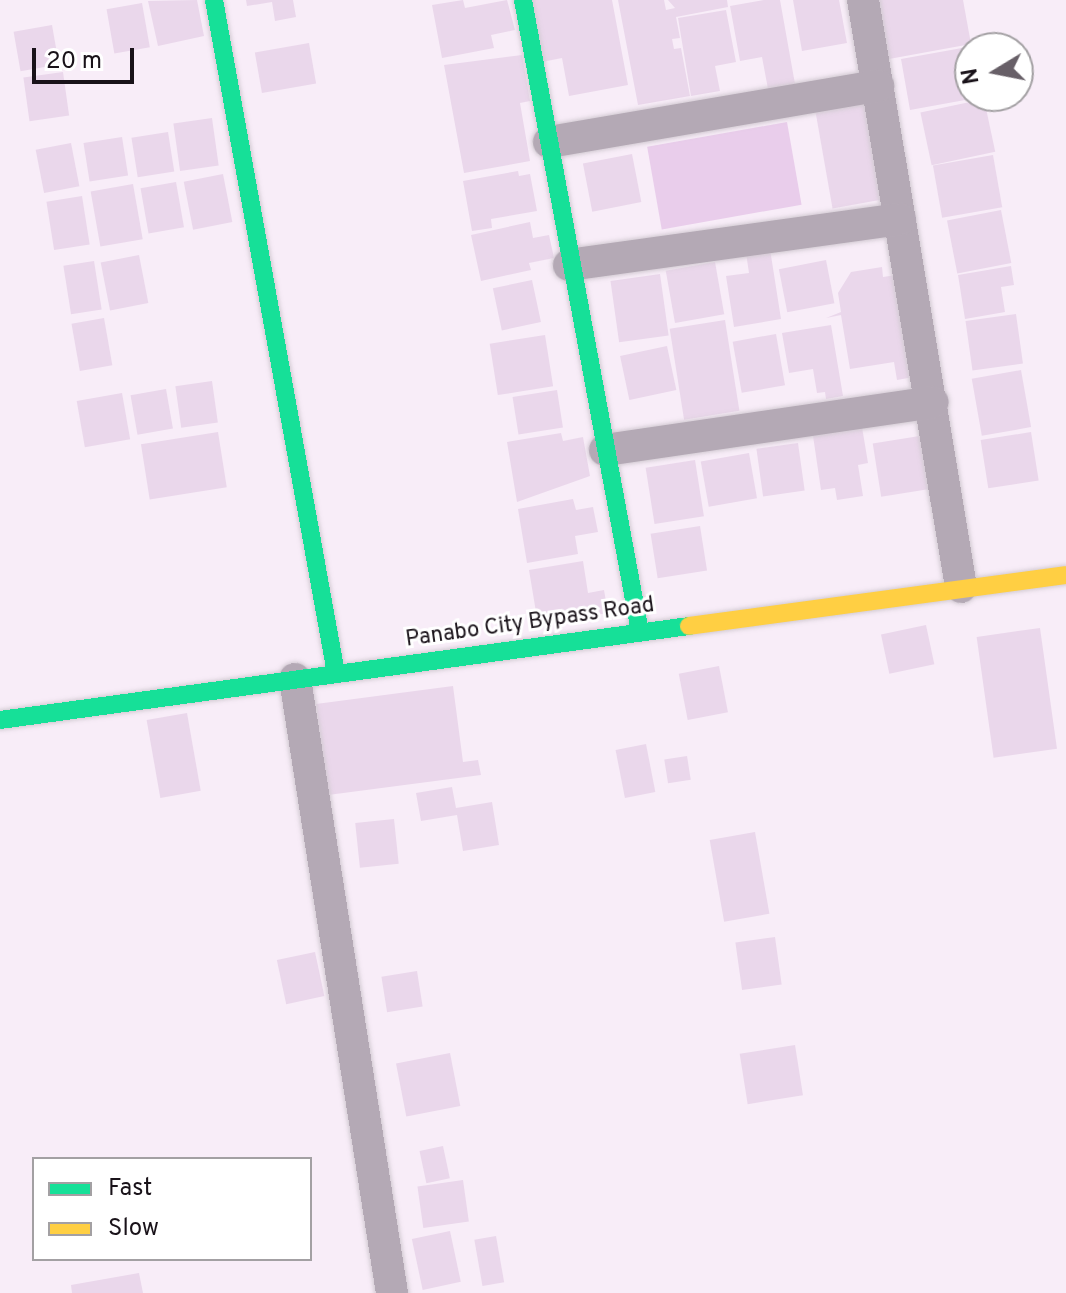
<!DOCTYPE html>
<style>
body{margin:0}
#map{position:relative;width:1066px;height:1293px;overflow:hidden;background:#f8edf8;font-family:Overpass,sans-serif}
div>[style]{position:absolute}
.green>*{inset:0;background:#e9cdeb;transform-origin:0 0}
.building>*{inset:0;background:#ead7eb;transform-origin:0 0}
.roads{filter:drop-shadow(0 0 2px #d3cbd3) drop-shadow(0 0 2px #d3cbd3)}
.street>*{height:32px;margin:-16px;padding:0 16px;transform-origin:16px;border-radius:16px;background:#b4a9b5}
.fast>*{height:18px;margin:-9px;padding:0 9px;transform-origin:9px;border-radius:9px;background:#16e098}
.slow>*{height:18px;margin:-9px;padding:0 9px;transform-origin:9px;border-radius:9px;background:#ffcf43}
span{translate:-50% -50%;white-space:nowrap;text-align:center;line-height:1.15;-webkit-text-stroke:6px #fff;paint-order:stroke}
.street-label{font-size:22px;color:#191219}
.legend{position:absolute;left:32px;top:1157px;width:280px;height:104px;box-sizing:border-box;background:#fff;border:2px solid #a3a0a3;margin:0;padding:10px 14px;list-style:none;font-size:24px;color:#191219}
.legend li{display:flex;align-items:center;gap:16px;height:40px}
.legend b{width:40px;border:2px solid #a3a0a3}
.north{position:absolute;left:954px;top:32px;width:80px;height:80px;box-sizing:border-box;background:#fff;border:2px solid #a3a0a3;border-radius:50%;rotate:260deg;font-size:22px;font-weight:700;line-height:32px;text-align:center;color:#191219}
.north::after{content:'';display:block;margin:auto;width:28px;height:36px;background:#675f67;clip-path:polygon(50% 0,100% 100%,50% 72%,0 100%)}
.scale{position:absolute;left:32px;top:48px;width:102px;height:36px;box-sizing:border-box;border:4px solid #191219;border-top:0;padding-left:10px;font-size:24px;line-height:28px;white-space:nowrap;color:#191219;-webkit-text-stroke:6px #fff;paint-order:stroke}
</style>
<div id="map">
<div class="green">
<div style="left:787px;top:122px;width:84px;height:142px;rotate:80deg"></div>
</div>
<div class="building">
<div style="clip-path:polygon(197px 0,204px 36px,158px 46px,148px 1px)"></div>
<div style="clip-path:polygon(246px 0,293px 0,296px 17px,275px 21px,272px 2px,247px 6px)"></div>
<div style="clip-path:polygon(463px 0,465px 8px,507px 0,515px 30px,491px 35px,494px 48px,442px 58px,432px 5px)"></div>
<div style="clip-path:polygon(530px 0,612px 0,628px 85px,569px 96px,562px 58px,542px 62px)"></div>
<div style="clip-path:polygon(618px 0,664px 0,666px 10px,675px 8px,668px 0,727px 0,728px 7px,676px 17px,680px 38px,672px 39px,674px 49px,681px 48px,690px 96px,638px 105px)"></div>
<div style="clip-path:polygon(764px 0,780px 0,795px 84px,768px 89px,762px 57px,740px 61px,730px 6px)"></div>
<div style="clip-path:polygon(793px 0,839px 0,847px 43px,802px 51px)"></div>
<div style="clip-path:polygon(879px 0,963px 0,971px 44px,889px 59px)"></div>
<div style="left:142px;top:3px;width:45px;height:36px;rotate:80deg"></div>
<div style="clip-path:polygon(726px 10px,736px 62px,715px 66px,720px 91px,691px 96px,678px 18px)"></div>
<div style="left:52px;top:25px;width:40px;height:39px;rotate:80deg"></div>
<div style="left:309px;top:43px;width:41px;height:55px;rotate:80deg"></div>
<div style="clip-path:polygon(962px 48px,965px 64px,970px 63px,970px 96px,976px 98px,910px 110px,901px 59px)"></div>
<div style="clip-path:polygon(522px 55px,530px 101px,520px 103px,530px 161px,464px 173px,444px 65px)"></div>
<div style="left:63px;top:72px;width:44px;height:40px;rotate:82deg"></div>
<div style="left:865px;top:93px;width:108px;height:52px;rotate:80deg"></div>
<div style="left:984px;top:99px;width:54px;height:65px;rotate:78deg"></div>
<div style="left:212px;top:118px;width:48px;height:39px;rotate:82deg"></div>
<div style="left:168px;top:132px;width:40px;height:37px;rotate:81deg"></div>
<div style="left:122px;top:137px;width:39px;height:39px;rotate:81deg"></div>
<div style="left:71px;top:143px;width:44px;height:36px;rotate:79deg"></div>
<div style="left:632px;top:154px;width:49px;height:50px;rotate:79deg"></div>
<div style="left:993px;top:155px;width:53px;height:61px;rotate:80deg"></div>
<div style="clip-path:polygon(518px 171px,519px 176px,530px 174px,537px 211px,491px 219px,492px 228px,472px 231px,463px 181px)"></div>
<div style="left:223px;top:174px;width:49px;height:40px;rotate:79deg"></div>
<div style="left:176px;top:182px;width:46px;height:36px;rotate:80deg"></div>
<div style="left:133px;top:184px;width:56px;height:43px;rotate:80deg"></div>
<div style="left:82px;top:196px;width:49px;height:36px;rotate:81deg"></div>
<div style="left:1001px;top:210px;width:54px;height:55px;rotate:79deg"></div>
<div style="clip-path:polygon(530px 222px,533px 238px,549px 235px,554px 258px,529px 263px,531px 270px,481px 281px,471px 235px)"></div>
<div style="clip-path:polygon(770px 249px,781px 319px,734px 327px,726px 276px,749px 273px,746px 253px)"></div>
<div style="left:139px;top:255px;width:49px;height:39px;rotate:79deg"></div>
<div style="left:826px;top:260px;width:44px;height:48px;rotate:79deg"></div>
<div style="left:94px;top:261px;width:49px;height:31px;rotate:81deg"></div>
<div style="left:715px;top:262px;width:53px;height:50px;rotate:80deg"></div>
<div style="clip-path:polygon(1011px 266px,1014px 285px,1001px 287px,1005px 312px,965px 319px,958px 275px)"></div>
<div style="clip-path:polygon(882px 267px,883px 277px,903px 274px,919px 376px,897px 380px,894px 362px,850px 369px,841px 315px,826px 318px,841px 312px,838px 293px,851px 272px)"></div>
<div style="left:660px;top:274px;width:62px;height:50px;rotate:82deg"></div>
<div style="left:532px;top:280px;width:43px;height:40px;rotate:78deg"></div>
<div style="left:1016px;top:314px;width:50px;height:51px;rotate:82deg"></div>
<div style="left:104px;top:318px;width:48px;height:33px;rotate:80deg"></div>
<div style="left:725px;top:320px;width:92px;height:56px;rotate:81deg"></div>
<div style="clip-path:polygon(831px 325px,843px 396px,826px 399px,825px 392px,817px 393px,813px 369px,789px 373px,782px 333px)"></div>
<div style="left:776px;top:334px;width:52px;height:44px;rotate:80deg"></div>
<div style="left:545px;top:335px;width:52px;height:56px;rotate:81deg"></div>
<div style="left:667px;top:346px;width:45px;height:48px;rotate:78deg"></div>
<div style="left:1021px;top:370px;width:58px;height:50px;rotate:80deg"></div>
<div style="left:212px;top:381px;width:42px;height:37px;rotate:82deg"></div>
<div style="left:166px;top:389px;width:40px;height:36px;rotate:80deg"></div>
<div style="left:557px;top:390px;width:38px;height:45px;rotate:81deg"></div>
<div style="left:122px;top:393px;width:47px;height:46px;rotate:80deg"></div>
<div style="clip-path:polygon(861px 421px,868px 463px,858px 465px,863px 496px,837px 500px,835px 488px,821px 490px,812px 429px)"></div>
<div style="left:218px;top:432px;width:56px;height:78px;rotate:81deg"></div>
<div style="left:1031px;top:432px;width:49px;height:51px;rotate:81deg"></div>
<div style="clip-path:polygon(561px 433px,563px 441px,583px 437px,590px 476px,517px 502px,507px 442px)"></div>
<div style="left:932px;top:434px;width:54px;height:60px;rotate:81deg"></div>
<div style="left:798px;top:443px;width:48px;height:42px;rotate:82deg"></div>
<div style="left:749px;top:453px;width:46px;height:49px;rotate:80deg"></div>
<div style="left:695px;top:460px;width:57px;height:50px;rotate:81deg"></div>
<div style="clip-path:polygon(573px 499px,576px 510px,593px 507px,598px 532px,575px 536px,578px 554px,527px 563px,518px 509px)"></div>
<div style="left:700px;top:526px;width:45px;height:50px;rotate:81deg"></div>
<div style="clip-path:polygon(583px 561px,588px 593px,604px 590px,608px 613px,538px 624px,529px 570px)"></div>
<div style="left:926px;top:625px;width:40px;height:46px;rotate:78deg"></div>
<div style="left:1040px;top:628px;width:122px;height:64px;rotate:82deg"></div>
<div style="left:719px;top:666px;width:47px;height:41px;rotate:79deg"></div>
<div style="clip-path:polygon(453px 686px,463px 762px,478px 760px,481px 775px,328px 795px,316px 704px)"></div>
<div style="left:187px;top:713px;width:79px;height:41px;rotate:80deg"></div>
<div style="left:646px;top:744px;width:49px;height:31px;rotate:79deg"></div>
<div style="left:687px;top:756px;width:24px;height:23px;rotate:81deg"></div>
<div style="clip-path:polygon(452px 787px,456px 808px,492px 802px,499px 845px,463px 851px,457px 815px,421px 821px,416px 793px)"></div>
<div style="left:394px;top:819px;width:45px;height:39px;rotate:84deg"></div>
<div style="left:755px;top:832px;width:83px;height:46px;rotate:80deg"></div>
<div style="left:775px;top:937px;width:48px;height:40px;rotate:82deg"></div>
<div style="left:315px;top:952px;width:45px;height:39px;rotate:78deg"></div>
<div style="left:417px;top:971px;width:36px;height:36px;rotate:81deg"></div>
<div style="left:795px;top:1045px;width:51px;height:56px;rotate:81deg"></div>
<div style="left:450px;top:1053px;width:54px;height:55px;rotate:79deg"></div>
<div style="left:443px;top:1146px;width:33px;height:24px;rotate:78deg"></div>
<div style="left:463px;top:1180px;width:42px;height:46px;rotate:82deg"></div>
<div style="left:450px;top:1231px;width:52px;height:39px;rotate:78deg"></div>
<div style="left:496px;top:1236px;width:47px;height:22px;rotate:80deg"></div>
<div style="clip-path:polygon(139px 1273px,143px 1293px,72px 1293px,71px 1285px)"></div>
</div>
<div class="roads">
<div class="street">
<div style="left:863px;top:0;width:595px;rotate:80.52deg"></div>
<div style="left:549px;top:142px;width:334px;rotate:-9.7deg"></div>
<div style="left:569px;top:265px;width:334px;rotate:-7.9deg"></div>
<div style="left:605px;top:450px;width:331px;rotate:-8.3deg"></div>
<div style="left:295px;top:679px;width:622px;rotate:81.02deg"></div>
</div>
<div class="fast">
<div style="left:214px;top:0;width:684px;rotate:79.73deg"></div>
<div style="left:523px;top:0;width:643px;rotate:79.51deg"></div>
<div style="left:0;top:720px;width:695px;rotate:-7.77deg"></div>
</div>
<div class="slow">
<div style="left:689px;top:626px;width:380px;rotate:-7.7deg"></div>
</div>
</div>
<div class="street-label">
<span style="left:530px;top:623px;rotate:-8deg">Panabo City Bypass Road</span>
</div>
<ul class="legend">
<li><b style="height:10px;background:#16e098"></b>Fast</li>
<li><b style="height:10px;background:#ffcf43"></b>Slow</li>
</ul>
<div class="north">N</div>
<div class="scale">20 m</div>
</div>
